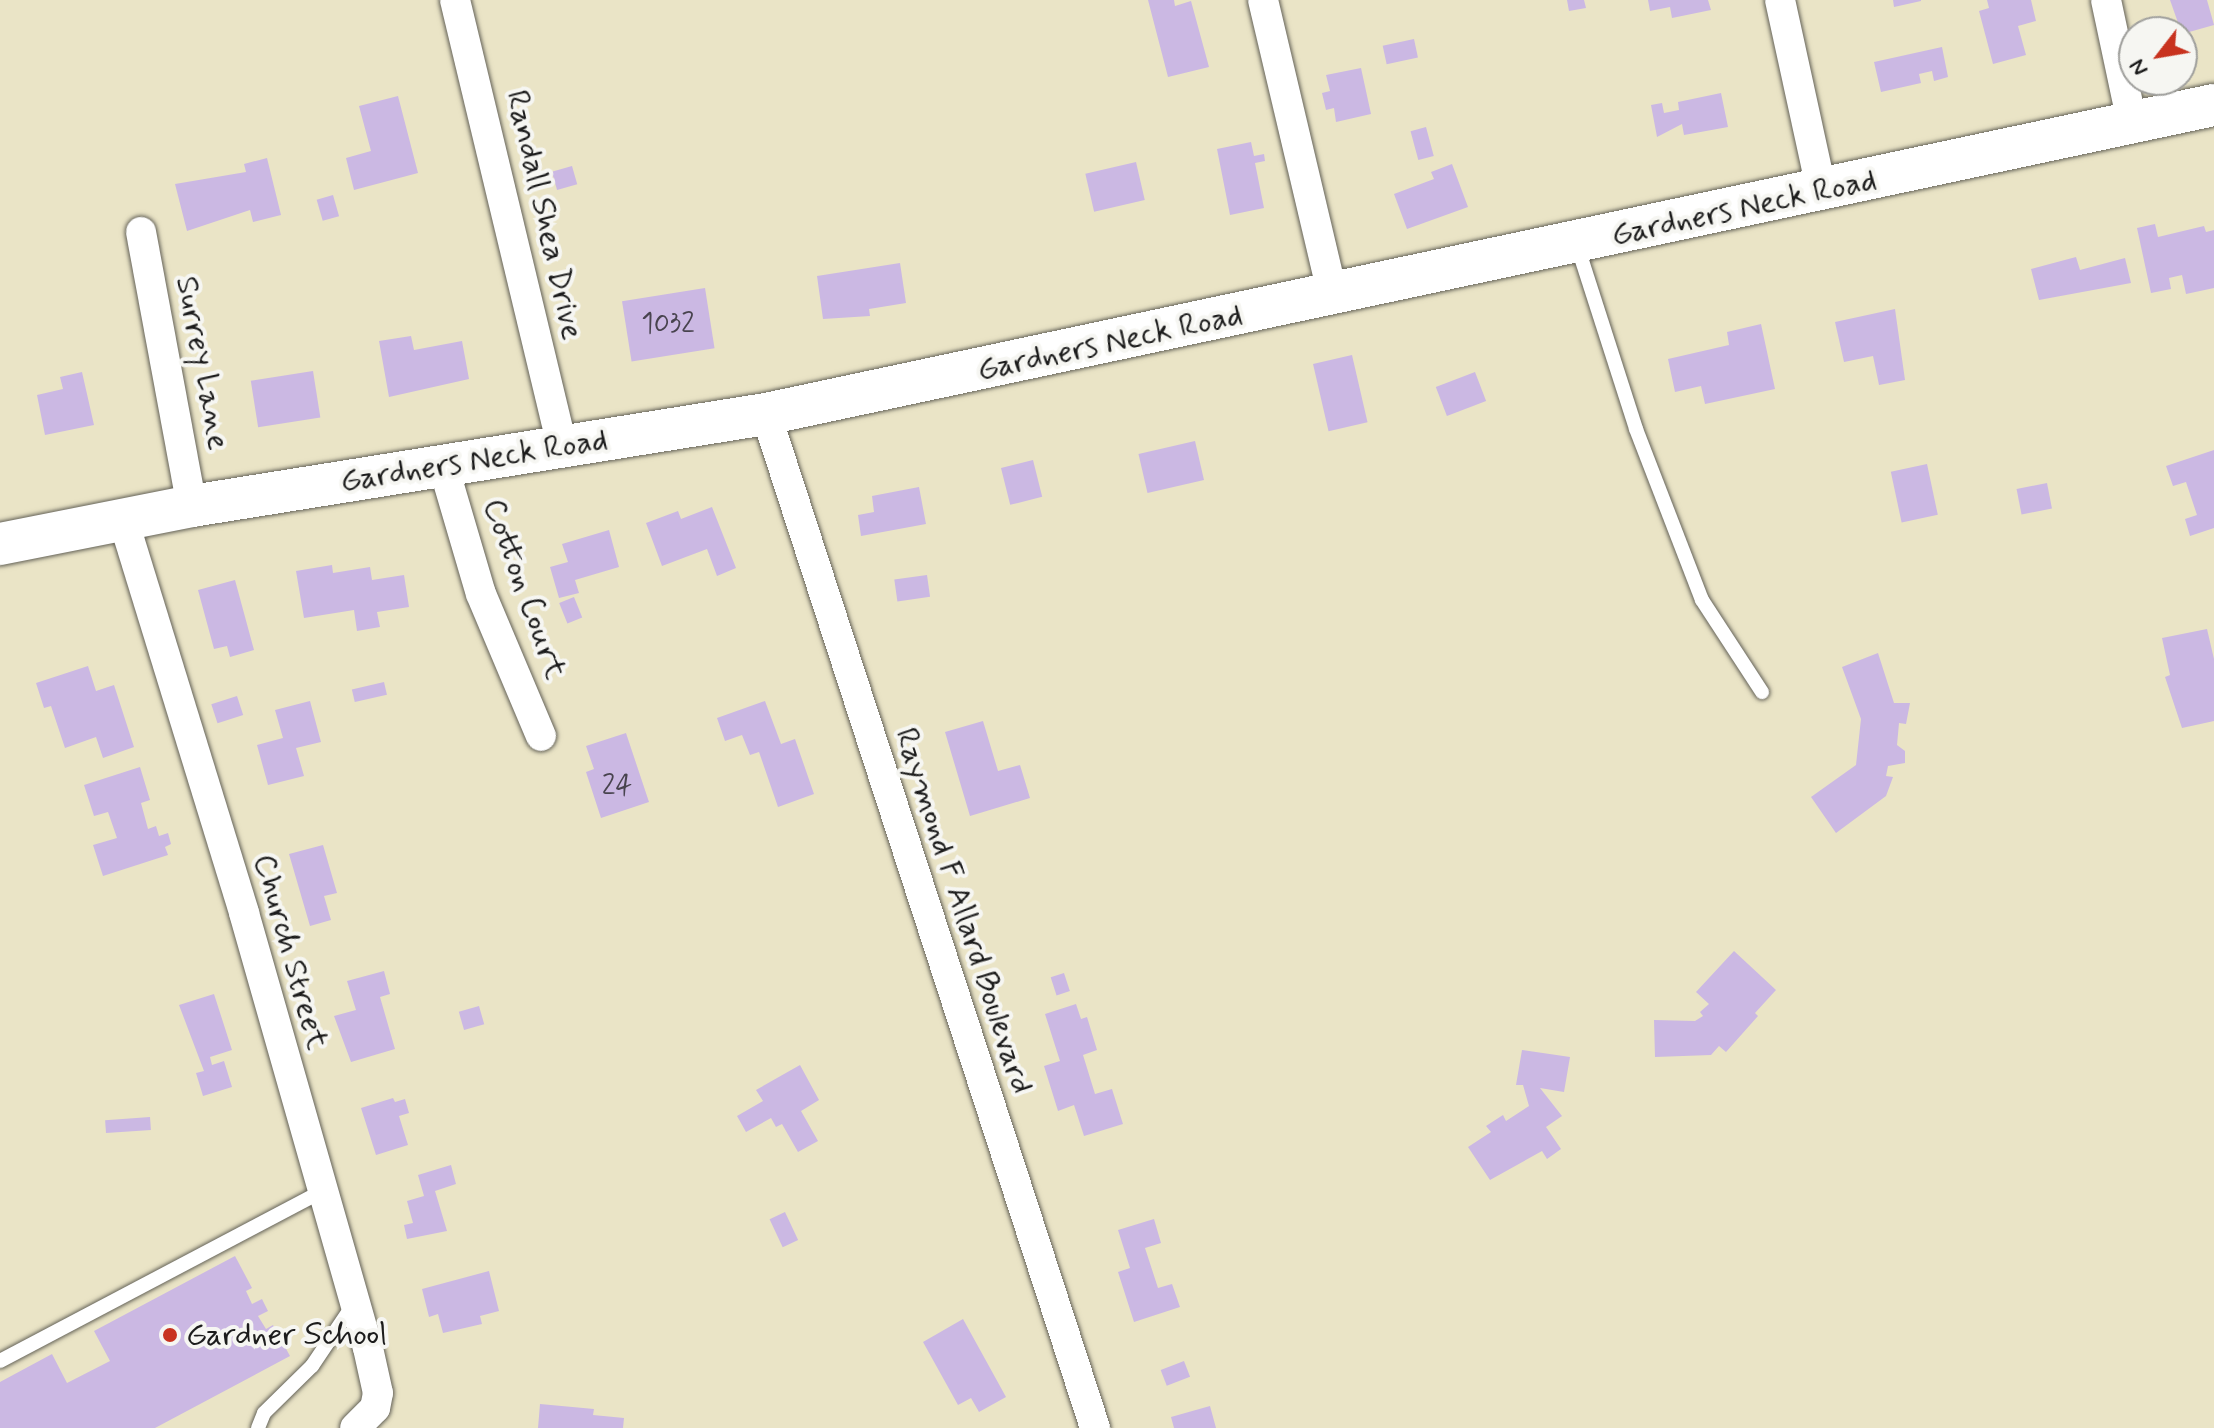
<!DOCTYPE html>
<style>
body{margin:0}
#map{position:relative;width:2214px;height:1428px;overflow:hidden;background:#eae4c6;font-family:Mynerve,sans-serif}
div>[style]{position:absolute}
.building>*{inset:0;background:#cbb8e3;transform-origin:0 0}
.roads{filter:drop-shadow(0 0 2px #646258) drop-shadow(0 0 2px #646258)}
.lane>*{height:14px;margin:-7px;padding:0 7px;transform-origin:7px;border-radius:7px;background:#fff}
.street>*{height:30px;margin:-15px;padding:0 15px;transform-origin:15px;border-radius:15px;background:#fff}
.secondary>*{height:42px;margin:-21px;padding:0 21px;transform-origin:21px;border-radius:21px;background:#fff}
.dots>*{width:22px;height:22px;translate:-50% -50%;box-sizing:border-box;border:4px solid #f6f6f2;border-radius:50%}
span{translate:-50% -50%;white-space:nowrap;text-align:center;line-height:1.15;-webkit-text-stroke:8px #f6f6f2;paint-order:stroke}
.number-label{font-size:28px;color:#48434e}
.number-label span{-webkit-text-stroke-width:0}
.street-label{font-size:32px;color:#1c1c1c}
.poi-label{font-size:32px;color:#1c1c1c}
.left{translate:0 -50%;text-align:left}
.north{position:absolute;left:2118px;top:16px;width:80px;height:80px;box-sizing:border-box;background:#f6f6f2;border:2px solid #9f9f9c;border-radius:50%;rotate:239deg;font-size:22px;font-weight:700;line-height:32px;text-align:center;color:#1c1c1c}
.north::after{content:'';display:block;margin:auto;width:28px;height:36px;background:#c8321e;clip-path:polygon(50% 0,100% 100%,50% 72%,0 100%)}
</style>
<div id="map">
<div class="building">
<div style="clip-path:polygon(1148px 0,1174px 0,1175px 6px,1191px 1px,1209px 67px,1168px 77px)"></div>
<div style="clip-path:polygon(1567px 0,1584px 0,1586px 8px,1569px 11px)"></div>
<div style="clip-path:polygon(1648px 0,1708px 0,1711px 10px,1672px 18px,1670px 7px,1650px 11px)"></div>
<div style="clip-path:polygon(1893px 0,1921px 0,1921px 1px,1894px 7px)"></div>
<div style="clip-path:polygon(1987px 0,2031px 0,2036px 21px,2018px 26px,2026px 55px,1993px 64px,1979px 11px,1989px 8px)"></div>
<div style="clip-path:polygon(2170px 0,2207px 0,2214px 25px,2182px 34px)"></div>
<div style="left:1414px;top:39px;width:19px;height:32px;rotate:78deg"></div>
<div style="clip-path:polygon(1942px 47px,1948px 77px,1934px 81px,1932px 71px,1919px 74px,1921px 83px,1881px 92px,1874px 62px)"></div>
<div style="clip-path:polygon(1361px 68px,1371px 114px,1336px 122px,1334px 108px,1326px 110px,1322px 93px,1330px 91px,1326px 75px)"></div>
<div style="clip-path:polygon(1721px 93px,1728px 127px,1684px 135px,1682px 124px,1657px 137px,1651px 105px,1662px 103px,1664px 113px,1679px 110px,1678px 102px)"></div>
<div style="clip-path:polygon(398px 96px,418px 173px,354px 190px,346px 158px,371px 151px,359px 106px)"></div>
<div style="left:1426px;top:127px;width:30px;height:16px;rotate:75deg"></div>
<div style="clip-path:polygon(1251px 142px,1254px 156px,1264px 154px,1265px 161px,1255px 163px,1264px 208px,1230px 215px,1217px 149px)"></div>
<div style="clip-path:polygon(267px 158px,281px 215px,253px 222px,250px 210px,187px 231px,175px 184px,246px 172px,244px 164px)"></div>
<div style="left:1136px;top:162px;width:39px;height:52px;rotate:77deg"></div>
<div style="clip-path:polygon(1452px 164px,1468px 207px,1407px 229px,1394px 194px,1434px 179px,1431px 172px)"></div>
<div style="left:572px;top:166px;width:19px;height:21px;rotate:74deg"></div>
<div style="left:333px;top:195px;width:22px;height:17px;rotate:74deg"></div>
<div style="clip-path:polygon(2155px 224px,2158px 237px,2204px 226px,2206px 232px,2214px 230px,2214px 288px,2186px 294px,2182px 275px,2169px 278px,2171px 289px,2151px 293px,2137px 228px)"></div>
<div style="clip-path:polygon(2076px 257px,2080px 270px,2125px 258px,2131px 283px,2039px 300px,2031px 269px)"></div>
<div style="clip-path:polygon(900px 263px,906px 303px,869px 309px,870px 316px,823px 319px,817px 276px)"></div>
<div style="left:705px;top:288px;width:61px;height:84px;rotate:81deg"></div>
<div style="clip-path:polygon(1895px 309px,1905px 380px,1879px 385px,1873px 356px,1844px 362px,1835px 322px)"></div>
<div style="clip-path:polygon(1761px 324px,1775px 389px,1705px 404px,1701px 386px,1675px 392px,1668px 359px,1729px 345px,1727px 332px)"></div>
<div style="clip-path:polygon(411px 336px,414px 350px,462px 341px,469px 379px,389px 397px,379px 341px)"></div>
<div style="left:1352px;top:355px;width:69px;height:40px;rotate:77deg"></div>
<div style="left:313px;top:371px;width:47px;height:63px;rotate:81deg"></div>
<div style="clip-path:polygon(82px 372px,94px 425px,45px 435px,37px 395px,63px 389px,60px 377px)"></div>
<div style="left:1475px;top:372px;width:31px;height:42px;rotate:69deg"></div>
<div style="left:1195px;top:441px;width:40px;height:58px;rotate:77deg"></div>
<div style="clip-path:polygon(2214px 450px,2214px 528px,2190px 536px,2185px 519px,2197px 515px,2186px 482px,2173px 486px,2166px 466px)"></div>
<div style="left:1033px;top:460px;width:38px;height:33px;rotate:76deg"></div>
<div style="left:1927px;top:464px;width:52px;height:37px;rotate:78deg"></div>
<div style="left:2047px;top:483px;width:26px;height:31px;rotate:79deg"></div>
<div style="clip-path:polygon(919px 487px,926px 524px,861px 536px,858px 515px,874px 512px,872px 496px)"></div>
<div style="clip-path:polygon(712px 507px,736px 568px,717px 576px,707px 549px,662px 566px,646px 523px,678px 511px,681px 519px)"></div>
<div style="clip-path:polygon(609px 530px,619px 567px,575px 580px,579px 593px,559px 598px,550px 567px,568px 562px,562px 544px)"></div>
<div style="clip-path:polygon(332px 565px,333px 573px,370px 567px,372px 580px,404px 575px,409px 607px,377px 612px,380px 627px,357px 631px,354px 610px,304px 618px,296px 571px)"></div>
<div style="left:927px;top:575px;width:22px;height:33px;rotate:82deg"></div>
<div style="clip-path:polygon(235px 580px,254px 650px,230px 657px,227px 646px,214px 649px,198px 590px)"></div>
<div style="left:574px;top:597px;width:22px;height:16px;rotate:68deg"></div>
<div style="clip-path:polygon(2207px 629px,2214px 659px,2214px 721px,2182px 728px,2165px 677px,2170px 675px,2162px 638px)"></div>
<div style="clip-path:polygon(1878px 653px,1894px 703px,1910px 703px,1906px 724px,1899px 723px,1897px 745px,1905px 751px,1905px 763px,1888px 766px,1886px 776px,1893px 777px,1886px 796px,1836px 833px,1811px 797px,1856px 765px,1861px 719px,1842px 667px)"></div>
<div style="clip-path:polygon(88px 666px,96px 691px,114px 685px,134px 747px,103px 758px,96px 737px,65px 748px,51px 706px,44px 708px,36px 683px)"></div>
<div style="left:384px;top:682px;width:13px;height:33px;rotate:77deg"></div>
<div style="left:237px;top:696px;width:20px;height:27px;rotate:72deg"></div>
<div style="clip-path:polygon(310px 701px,321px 742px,296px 748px,304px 776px,268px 785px,257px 745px,283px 738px,275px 710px)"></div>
<div style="clip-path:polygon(765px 701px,781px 744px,795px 739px,814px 794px,778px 807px,759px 752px,750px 755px,742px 735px,725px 741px,717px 718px)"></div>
<div style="clip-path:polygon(983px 721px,998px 771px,1020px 765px,1030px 798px,970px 816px,945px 732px)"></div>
<div style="clip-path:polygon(626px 733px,649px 802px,601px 818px,586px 772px,594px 769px,586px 746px)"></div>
<div style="clip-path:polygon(140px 767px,150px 800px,141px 803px,148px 829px,156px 826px,159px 836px,168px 833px,171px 844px,165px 847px,168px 855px,103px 876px,93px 845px,117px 838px,108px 812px,94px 816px,84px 785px)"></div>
<div style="clip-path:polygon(323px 845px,337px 893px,324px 896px,331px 920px,310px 926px,289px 854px)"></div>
<div style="clip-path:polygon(1734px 951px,1776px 990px,1755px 1013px,1758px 1016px,1726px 1052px,1719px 1046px,1711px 1055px,1655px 1057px,1654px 1020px,1695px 1021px,1703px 1016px,1700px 1012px,1709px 1004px,1696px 992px)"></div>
<div style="clip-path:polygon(384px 971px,390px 994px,380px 997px,395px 1049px,351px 1062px,334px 1016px,356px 1010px,347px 981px)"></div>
<div style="left:1064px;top:973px;width:19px;height:14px;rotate:72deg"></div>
<div style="clip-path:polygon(214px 994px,232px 1050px,210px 1057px,212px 1065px,224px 1061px,232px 1087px,203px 1096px,196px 1073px,204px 1071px,179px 1005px)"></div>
<div style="clip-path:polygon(1076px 1004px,1081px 1019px,1087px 1017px,1097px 1050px,1083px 1055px,1095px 1094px,1112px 1089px,1123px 1124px,1084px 1136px,1074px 1105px,1058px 1111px,1044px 1066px,1060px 1061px,1045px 1014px)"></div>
<div style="left:479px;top:1006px;width:19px;height:21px;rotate:74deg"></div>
<div style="clip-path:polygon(1522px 1050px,1570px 1057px,1564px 1092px,1540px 1088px,1562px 1116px,1546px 1127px,1561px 1149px,1547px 1159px,1542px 1151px,1490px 1180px,1468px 1147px,1491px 1132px,1486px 1126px,1503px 1115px,1506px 1121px,1529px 1106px,1523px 1085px,1516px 1085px)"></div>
<div style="clip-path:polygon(800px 1065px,819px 1100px,801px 1111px,818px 1141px,798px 1152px,782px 1124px,776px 1127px,771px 1118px,746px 1132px,737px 1116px,763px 1101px,756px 1090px)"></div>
<div style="clip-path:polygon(393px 1098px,395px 1102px,405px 1099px,409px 1113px,399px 1116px,408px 1145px,376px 1155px,361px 1108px)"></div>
<div style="left:150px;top:1117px;width:13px;height:45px;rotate:86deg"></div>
<div style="clip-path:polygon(451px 1165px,456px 1184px,435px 1191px,447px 1231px,407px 1239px,404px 1225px,413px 1223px,407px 1201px,424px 1196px,418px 1175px)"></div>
<div style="left:785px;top:1212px;width:31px;height:17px;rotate:65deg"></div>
<div style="clip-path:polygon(1154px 1219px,1161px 1243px,1145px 1248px,1158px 1288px,1172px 1284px,1180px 1307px,1134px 1322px,1118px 1272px,1130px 1268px,1118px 1230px)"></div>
<div style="clip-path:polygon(235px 1256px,252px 1288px,246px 1291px,252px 1304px,262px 1299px,268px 1311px,258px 1316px,266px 1329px,273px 1325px,290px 1356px,155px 1428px,0 1428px,0 1382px,52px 1354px,67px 1383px,110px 1361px,94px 1331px)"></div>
<div style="clip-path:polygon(489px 1271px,499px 1311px,480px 1316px,482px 1324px,443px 1333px,438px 1314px,429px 1317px,422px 1289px)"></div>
<div style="clip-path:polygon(963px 1319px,1006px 1397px,979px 1412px,971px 1398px,958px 1405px,923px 1342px)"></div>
<div style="left:1184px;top:1361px;width:17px;height:25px;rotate:69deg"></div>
<div style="clip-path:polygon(540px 1404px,594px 1409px,593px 1415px,624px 1418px,623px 1428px,538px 1428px)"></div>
<div style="clip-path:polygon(1210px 1406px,1216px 1428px,1174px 1428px,1171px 1417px)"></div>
</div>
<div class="roads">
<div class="lane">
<div style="left:1577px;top:245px;width:193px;rotate:72.2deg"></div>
<div style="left:1636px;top:429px;width:183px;rotate:68.9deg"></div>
<div style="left:1702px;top:600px;width:110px;rotate:56.9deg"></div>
<div style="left:0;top:1361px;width:365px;rotate:-27.8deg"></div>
<div style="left:258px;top:1428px;width:16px;rotate:-68deg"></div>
<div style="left:264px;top:1413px;width:67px;rotate:-44.4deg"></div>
<div style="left:312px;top:1366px;width:77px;rotate:-56.1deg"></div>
</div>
<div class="street">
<div style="left:455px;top:0;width:460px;rotate:76.5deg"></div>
<div style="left:1263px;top:0;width:304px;rotate:76.7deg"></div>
<div style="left:1780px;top:0;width:197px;rotate:77.7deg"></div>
<div style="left:2106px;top:0;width:125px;rotate:78deg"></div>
<div style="left:141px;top:232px;width:279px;rotate:79.5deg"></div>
<div style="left:766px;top:414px;width:1066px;rotate:72.02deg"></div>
<div style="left:443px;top:465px;width:134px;rotate:73.6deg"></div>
<div style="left:481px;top:594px;width:154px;rotate:67.1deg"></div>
<div style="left:123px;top:519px;width:412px;rotate:72.9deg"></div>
<div style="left:244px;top:913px;width:452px;rotate:74.1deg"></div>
<div style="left:368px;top:1348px;width:46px;rotate:77.5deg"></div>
<div style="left:378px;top:1393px;width:15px;rotate:101deg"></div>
<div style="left:375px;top:1408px;width:28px;rotate:135deg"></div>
</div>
<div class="secondary">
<div style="left:0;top:544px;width:196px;rotate:-11.2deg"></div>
<div style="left:192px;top:506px;width:581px;rotate:-9.11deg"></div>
<div style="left:766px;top:414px;width:1481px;rotate:-12.05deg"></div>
</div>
</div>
<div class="dots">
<div style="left:170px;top:1335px;background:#c8321e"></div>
</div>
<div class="number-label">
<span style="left:668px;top:325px">1032</span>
<span style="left:617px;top:787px">24</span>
</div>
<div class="street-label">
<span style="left:1744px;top:208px;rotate:-12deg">Gardners Neck Road</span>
<span style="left:544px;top:215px;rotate:77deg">Randall Shea Drive</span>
<span style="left:1110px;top:343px;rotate:-12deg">Gardners Neck Road</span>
<span style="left:202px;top:363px;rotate:79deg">Surrey Lane</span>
<span style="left:474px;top:461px;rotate:-9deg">Gardners Neck Road</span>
<span style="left:524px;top:589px;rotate:70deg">Cotton Court</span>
<span style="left:963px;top:911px;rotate:72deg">Raymond F Allard Boulevard</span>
<span style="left:290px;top:952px;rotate:74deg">Church Street</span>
</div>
<div class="poi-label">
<span class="left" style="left:186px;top:1335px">Gardner School</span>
</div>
<div class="north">N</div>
</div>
